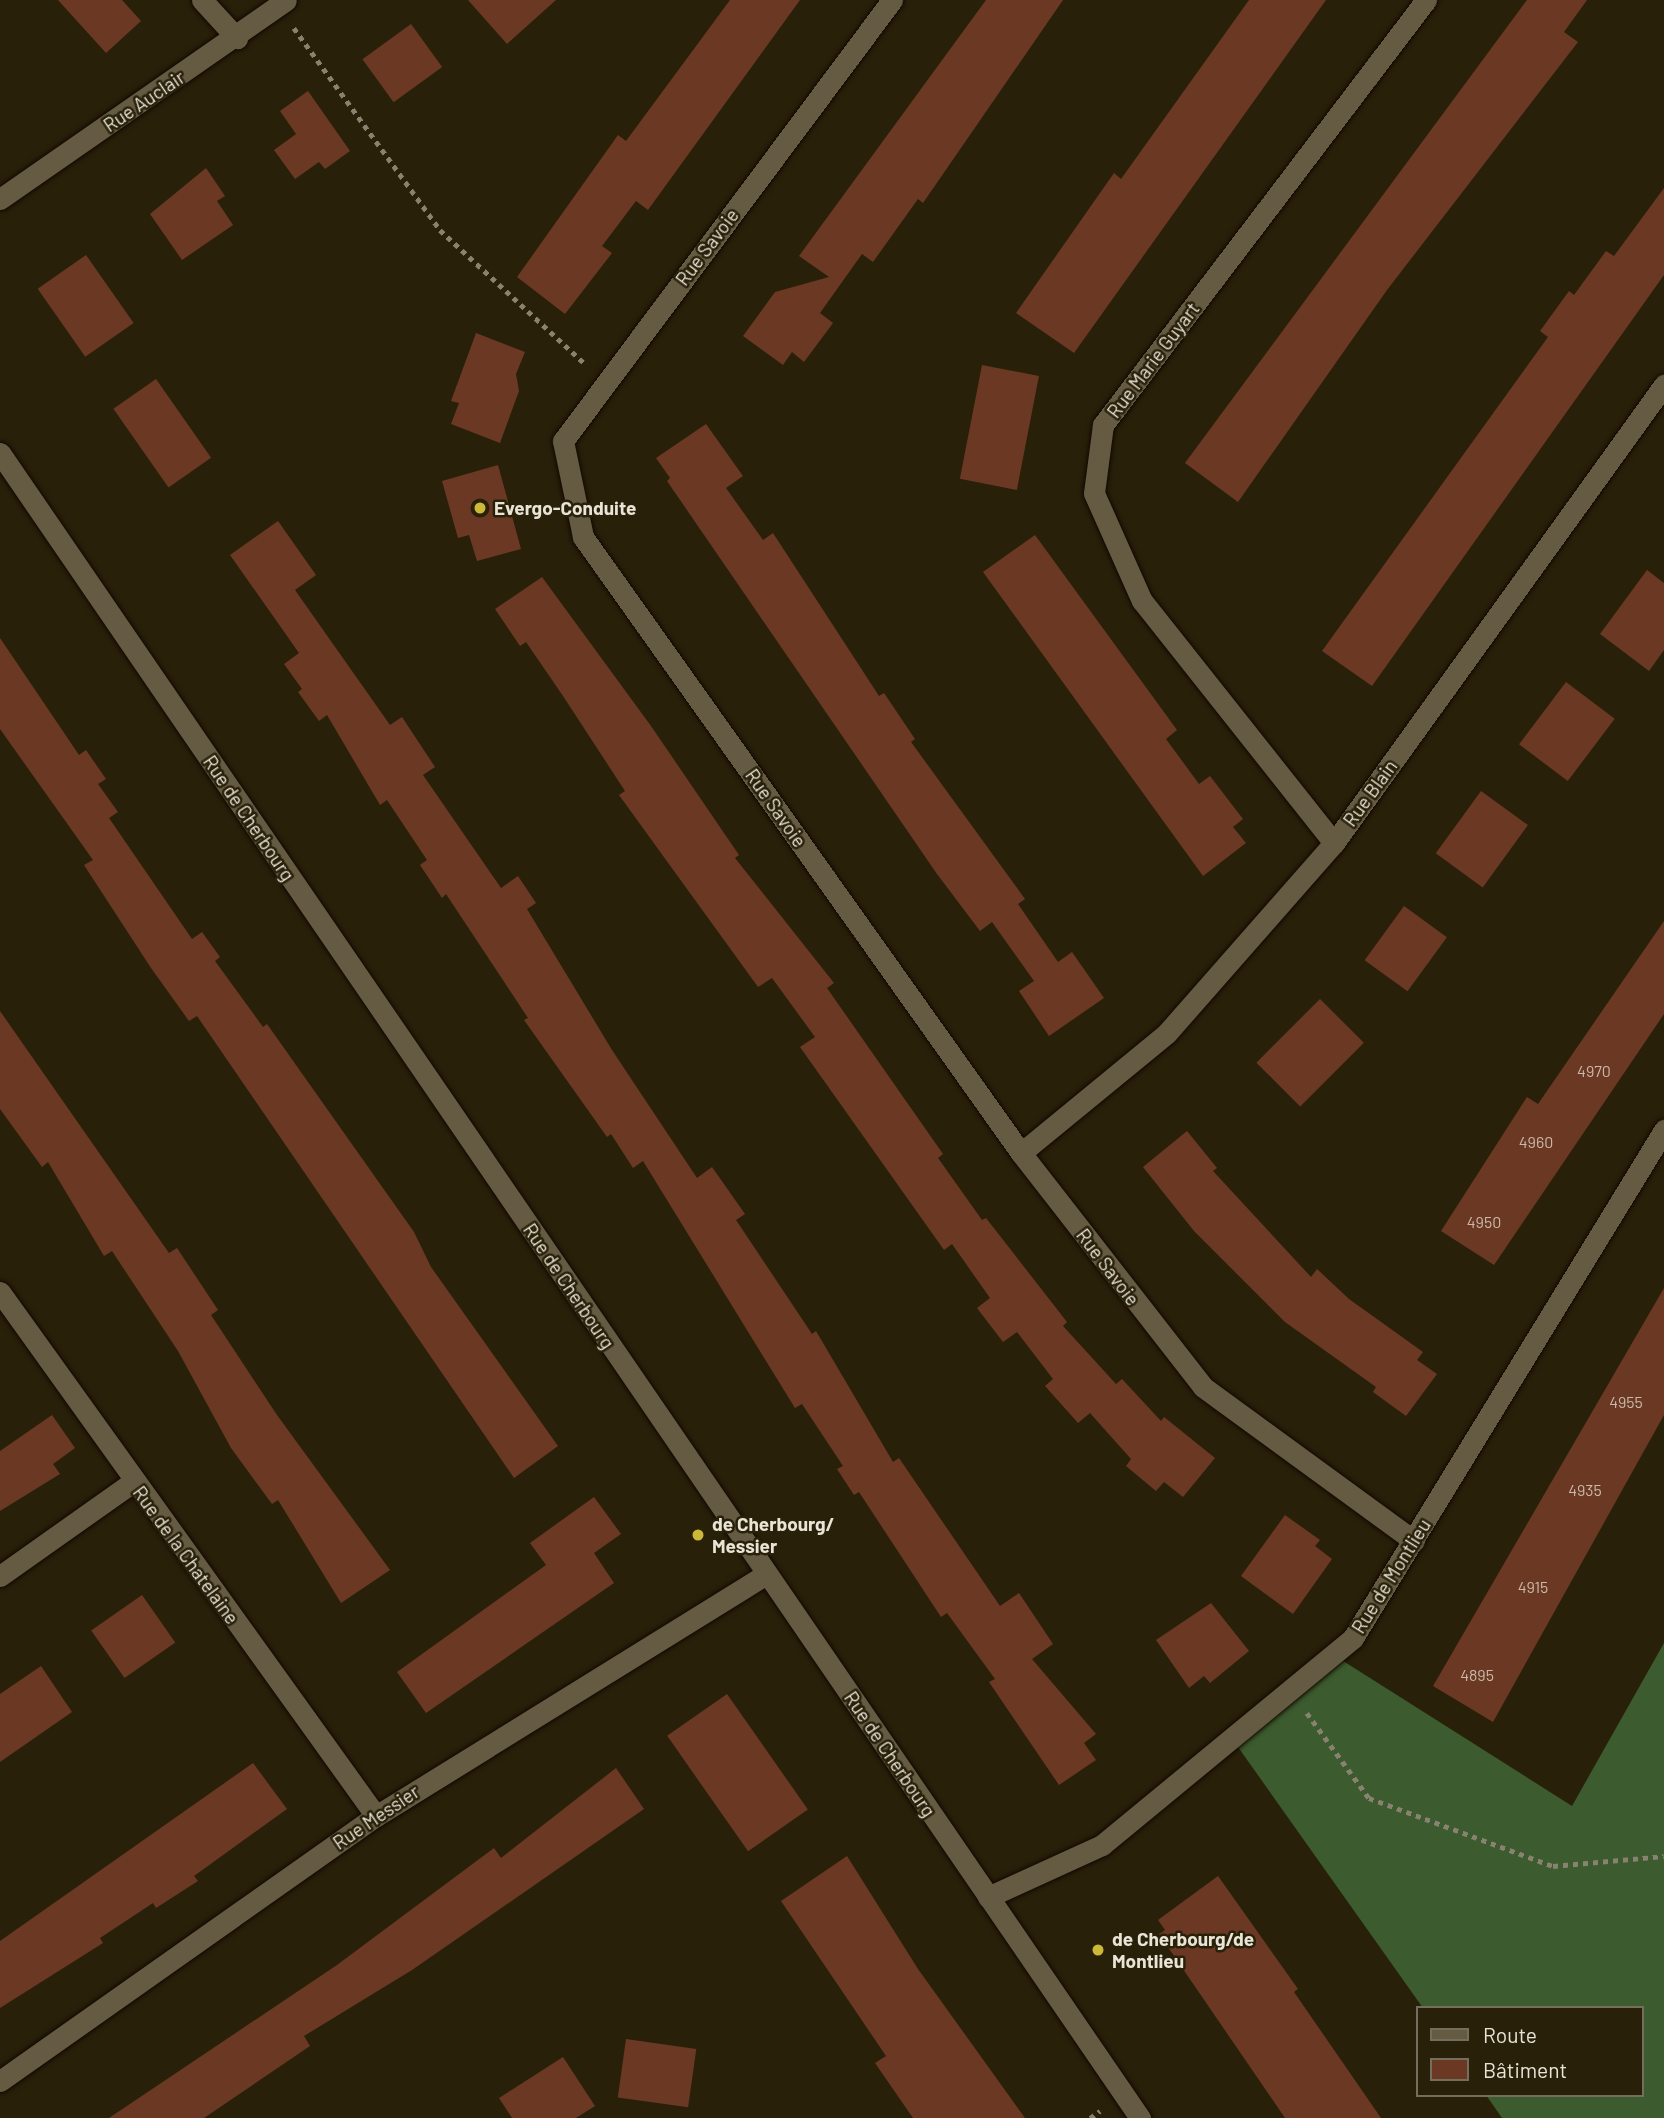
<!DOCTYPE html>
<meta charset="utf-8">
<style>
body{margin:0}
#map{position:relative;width:1664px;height:2118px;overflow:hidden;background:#29200a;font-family:Barlow,sans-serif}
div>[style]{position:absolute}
.forest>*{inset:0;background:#3c5b2e}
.building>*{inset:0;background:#6b3823;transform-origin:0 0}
.path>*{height:4.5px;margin-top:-2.25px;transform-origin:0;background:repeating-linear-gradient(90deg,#898271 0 5px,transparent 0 10px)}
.roads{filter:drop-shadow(0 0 2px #120900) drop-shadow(0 0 2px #120900)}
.street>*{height:21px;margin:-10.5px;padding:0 10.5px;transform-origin:10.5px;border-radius:10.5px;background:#655b43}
.secondary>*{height:21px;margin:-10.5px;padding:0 10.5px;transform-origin:10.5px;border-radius:10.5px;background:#655b43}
.dots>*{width:19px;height:19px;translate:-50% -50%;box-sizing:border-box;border:4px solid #29200a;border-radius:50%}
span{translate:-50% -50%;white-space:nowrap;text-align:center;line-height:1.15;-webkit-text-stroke:5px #29200a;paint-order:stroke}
.number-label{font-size:16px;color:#cab9a9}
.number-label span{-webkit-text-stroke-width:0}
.street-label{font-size:19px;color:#e9e4d6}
.poi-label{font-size:19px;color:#e9e4d6;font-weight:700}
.left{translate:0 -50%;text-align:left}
.legend{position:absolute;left:1416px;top:2006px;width:228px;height:91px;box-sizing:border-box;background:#29200a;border:2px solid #766e5c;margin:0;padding:9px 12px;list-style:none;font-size:21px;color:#e9e4d6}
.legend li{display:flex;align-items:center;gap:14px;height:35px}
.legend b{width:35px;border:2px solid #766e5c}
</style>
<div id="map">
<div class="forest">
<div style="clip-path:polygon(1664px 1643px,1664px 2118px,1502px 2118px,1486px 2095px,1641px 2095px,1641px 2008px,1423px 2008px,1238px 1747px,1340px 1659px,1572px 1806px)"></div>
</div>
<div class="building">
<div style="clip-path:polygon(58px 0,122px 0,141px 21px,106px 53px)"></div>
<div style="clip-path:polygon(468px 0,556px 0,507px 44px)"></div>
<div style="clip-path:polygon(730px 0,800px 0,648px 210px,636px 201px,602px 246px,612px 253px,565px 314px,517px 277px,618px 135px,626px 141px)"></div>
<div style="clip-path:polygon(986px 0,1063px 0,923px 203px,918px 199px,873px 262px,862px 254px,820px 313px,833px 323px,804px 362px,792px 352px,783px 365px,743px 336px,775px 292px,829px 277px,799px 256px)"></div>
<div style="clip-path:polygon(1249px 0,1326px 0,1074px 353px,1016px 313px,1114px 173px,1121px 179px)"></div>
<div style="clip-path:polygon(1527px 0,1587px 0,1564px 32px,1578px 42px,1387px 290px,1238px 502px,1185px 463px)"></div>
<div style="left:411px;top:24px;width:53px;height:60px;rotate:54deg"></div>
<div style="clip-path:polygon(308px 91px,350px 151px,325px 169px,319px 162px,295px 179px,274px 150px,296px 134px,280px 111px)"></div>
<div style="clip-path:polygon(206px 168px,225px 196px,217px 201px,233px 225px,182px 260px,150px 214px)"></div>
<div style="clip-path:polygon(1664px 188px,1664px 275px,1372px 686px,1322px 651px,1548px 337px,1540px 331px,1569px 291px,1574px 295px,1606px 251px,1614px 256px)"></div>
<div style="left:86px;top:255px;width:83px;height:59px;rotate:55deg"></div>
<div style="clip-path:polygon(476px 333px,525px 352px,516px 374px,519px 391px,500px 443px,451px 424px,459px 403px,451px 401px)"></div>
<div style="left:982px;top:365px;width:58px;height:116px;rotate:11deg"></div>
<div style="left:156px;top:379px;width:96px;height:52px;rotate:55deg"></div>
<div style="clip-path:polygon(706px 424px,743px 476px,726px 488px,763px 540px,773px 533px,879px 696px,884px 693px,915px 739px,911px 742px,1025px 899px,1018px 904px,1058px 962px,1072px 952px,1104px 998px,1049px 1036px,1019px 991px,1034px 981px,992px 922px,980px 931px,937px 874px,667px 481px,670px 478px,656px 458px)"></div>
<div style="clip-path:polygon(498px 465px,521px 549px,477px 561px,469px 535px,458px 538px,442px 481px)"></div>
<div style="clip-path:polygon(278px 521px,316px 575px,295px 590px,390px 725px,402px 717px,435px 767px,423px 775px,501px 888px,518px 876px,536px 903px,527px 909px,612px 1050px,697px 1178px,712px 1167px,745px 1214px,736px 1220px,812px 1334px,816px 1331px,893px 1462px,899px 1458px,1000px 1606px,1019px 1593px,1053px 1644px,1032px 1659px,1096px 1734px,1084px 1743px,1096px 1760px,1059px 1785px,989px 1682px,995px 1679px,947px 1613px,941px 1617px,859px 1492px,854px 1495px,837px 1469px,843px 1466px,802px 1404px,795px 1408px,643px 1161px,633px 1168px,611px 1134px,607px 1137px,524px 1020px,528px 1018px,446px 894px,442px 898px,420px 865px,427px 860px,387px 800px,380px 805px,327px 715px,319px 721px,298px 692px,302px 689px,284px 664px,299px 653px,230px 555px)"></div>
<div style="clip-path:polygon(1035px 535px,1177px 730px,1166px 739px,1199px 784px,1210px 776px,1243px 819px,1233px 827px,1246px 843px,1203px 876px,983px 572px)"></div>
<div style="clip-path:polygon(1647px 570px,1664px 583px,1664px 650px,1649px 671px,1600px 634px)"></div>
<div style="clip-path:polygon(542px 577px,651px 726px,739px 855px,735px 858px,834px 983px,827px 988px,943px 1154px,938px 1158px,982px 1220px,986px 1218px,1067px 1322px,1063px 1326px,1116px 1384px,1122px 1379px,1161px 1421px,1164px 1417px,1215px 1458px,1183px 1497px,1164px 1482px,1156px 1491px,1126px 1466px,1131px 1459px,1090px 1413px,1078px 1423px,1045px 1386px,1053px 1379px,1017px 1332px,1003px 1342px,977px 1308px,990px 1298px,952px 1244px,944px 1250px,800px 1047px,815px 1037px,772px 978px,758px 987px,619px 795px,625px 791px,563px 696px,526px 642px,520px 646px,495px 609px)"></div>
<div style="clip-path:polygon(0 638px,79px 755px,86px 750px,106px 779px,98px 784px,118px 812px,109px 818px,192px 939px,202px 932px,220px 957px,215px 961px,263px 1027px,267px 1024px,414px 1232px,431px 1267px,558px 1446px,514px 1478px,197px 1016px,189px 1021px,151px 968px,84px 865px,93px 860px,0 729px)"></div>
<div style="left:1566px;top:682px;width:61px;height:78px;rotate:37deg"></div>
<div style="left:1481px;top:791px;width:58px;height:77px;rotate:36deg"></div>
<div style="left:1404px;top:906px;width:53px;height:67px;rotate:36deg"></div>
<div style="clip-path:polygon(1664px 921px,1664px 1014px,1494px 1265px,1441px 1231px,1527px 1097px,1538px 1104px)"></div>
<div style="left:1320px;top:999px;width:62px;height:90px;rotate:45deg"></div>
<div style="clip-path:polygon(0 1011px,169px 1253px,177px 1248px,218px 1310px,211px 1315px,277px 1415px,390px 1570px,341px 1603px,278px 1500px,272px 1504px,231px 1448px,178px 1351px,112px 1251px,104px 1256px,48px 1162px,42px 1167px,0 1109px)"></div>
<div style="clip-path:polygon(1187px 1131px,1217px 1168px,1213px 1171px,1311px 1277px,1317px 1269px,1349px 1299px,1423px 1352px,1417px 1360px,1437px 1374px,1406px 1416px,1373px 1392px,1376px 1387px,1285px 1322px,1194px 1231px,1143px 1167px)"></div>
<div style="clip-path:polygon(1664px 1288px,1664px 1415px,1493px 1722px,1433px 1686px)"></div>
<div style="clip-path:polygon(52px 1415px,75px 1448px,53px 1464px,60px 1474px,0 1511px,0 1451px)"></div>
<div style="clip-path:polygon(594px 1497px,621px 1534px,594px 1553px,614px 1583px,426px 1713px,397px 1672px,546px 1565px,530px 1543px)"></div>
<div style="clip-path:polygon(1285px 1515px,1320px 1540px,1315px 1546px,1332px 1559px,1293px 1614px,1241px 1576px)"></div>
<div style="left:142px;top:1595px;width:58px;height:62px;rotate:55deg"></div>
<div style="clip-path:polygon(1211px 1603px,1249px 1651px,1210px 1683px,1204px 1676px,1189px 1688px,1156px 1640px)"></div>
<div style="clip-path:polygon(41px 1666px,72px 1712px,0 1762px,0 1694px)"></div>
<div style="left:727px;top:1694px;width:141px;height:73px;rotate:55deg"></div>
<div style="clip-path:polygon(253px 1763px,287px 1809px,194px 1876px,198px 1881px,156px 1908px,153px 1903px,100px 1938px,103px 1943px,0 2008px,0 1941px)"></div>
<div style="clip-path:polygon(616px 1768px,644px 1809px,412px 1970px,304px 2036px,310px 2046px,204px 2118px,109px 2118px,337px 1965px,494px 1848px,501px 1858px)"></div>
<div style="clip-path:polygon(847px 1856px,918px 1969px,1025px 2118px,913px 2118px,875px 2063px,886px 2056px,781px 1901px)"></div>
<div style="clip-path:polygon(1218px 1876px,1298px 1989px,1294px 1992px,1381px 2118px,1285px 2118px,1159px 1934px,1165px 1930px,1158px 1920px)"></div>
<div style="left:626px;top:2039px;width:71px;height:59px;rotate:8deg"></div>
<div style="clip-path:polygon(563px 2057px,595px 2106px,576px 2118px,512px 2118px,499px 2098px)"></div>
</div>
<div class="path">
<div style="left:294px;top:28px;width:249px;rotate:54.1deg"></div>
<div style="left:440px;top:230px;width:197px;rotate:42.7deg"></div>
<div style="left:1307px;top:1713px;width:105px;rotate:53.9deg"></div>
<div style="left:1369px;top:1798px;width:196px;rotate:20.3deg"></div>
<div style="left:1553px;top:1866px;width:111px;rotate:-5.1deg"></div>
<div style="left:1090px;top:2118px;width:12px;rotate:-35deg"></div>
</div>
<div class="roads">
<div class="street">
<div style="left:202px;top:0;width:52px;rotate:47.4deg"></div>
<div style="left:892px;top:0;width:550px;rotate:126.72deg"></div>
<div style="left:563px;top:441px;width:98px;rotate:78.2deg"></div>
<div style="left:583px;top:537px;width:756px;rotate:54.59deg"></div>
<div style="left:1021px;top:1153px;width:296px;rotate:52.1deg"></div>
<div style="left:1203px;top:1387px;width:261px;rotate:36.1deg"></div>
<div style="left:0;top:199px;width:348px;rotate:-34.8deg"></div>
<div style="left:1334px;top:843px;width:309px;rotate:-128.4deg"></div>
<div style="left:1142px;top:601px;width:118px;rotate:-114deg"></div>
<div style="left:1094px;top:493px;width:69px;rotate:-82.5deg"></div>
<div style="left:1103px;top:425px;width:534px;rotate:-52.77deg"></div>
<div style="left:1021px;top:1153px;width:189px;rotate:-39.4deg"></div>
<div style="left:1167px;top:1033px;width:253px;rotate:-48.7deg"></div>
<div style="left:1334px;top:843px;width:565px;rotate:-54.23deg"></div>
<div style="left:0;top:1292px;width:645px;rotate:54.34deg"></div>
<div style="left:0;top:1576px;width:163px;rotate:-35.3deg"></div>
<div style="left:988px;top:1897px;width:125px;rotate:-24.5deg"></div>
<div style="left:1102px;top:1845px;width:325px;rotate:-39.5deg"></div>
<div style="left:1353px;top:1638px;width:596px;rotate:-58.52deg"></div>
<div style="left:0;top:2081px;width:460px;rotate:-35.2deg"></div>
<div style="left:376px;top:1816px;width:459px;rotate:-31.8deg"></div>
</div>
<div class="secondary">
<div style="left:0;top:453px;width:2018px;rotate:55.6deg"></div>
</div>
</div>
<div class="dots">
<div style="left:480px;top:508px;background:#cdb938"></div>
<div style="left:698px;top:1535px;background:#cdb938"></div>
<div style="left:1098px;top:1950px;background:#cdb938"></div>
</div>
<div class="number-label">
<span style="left:1594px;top:1071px">4970</span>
<span style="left:1536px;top:1142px">4960</span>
<span style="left:1484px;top:1222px">4950</span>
<span style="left:1626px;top:1402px">4955</span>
<span style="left:1585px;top:1490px">4935</span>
<span style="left:1533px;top:1587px">4915</span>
<span style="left:1477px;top:1675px">4895</span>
</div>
<div class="street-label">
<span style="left:144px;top:101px;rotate:-34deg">Rue Auclair</span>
<span style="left:707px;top:247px;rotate:-53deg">Rue Savoie</span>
<span style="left:1153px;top:360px;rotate:-53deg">Rue Marie Guyart</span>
<span style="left:1370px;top:793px;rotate:-54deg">Rue Blain</span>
<span style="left:776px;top:808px;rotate:55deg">Rue Savoie</span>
<span style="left:249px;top:818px;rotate:56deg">Rue de Cherbourg</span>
<span style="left:1108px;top:1267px;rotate:53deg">Rue Savoie</span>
<span style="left:569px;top:1286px;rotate:56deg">Rue de Cherbourg</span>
<span style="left:186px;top:1555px;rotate:54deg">Rue de la Chatelaine</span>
<span style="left:1391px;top:1576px;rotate:-58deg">Rue de Montlieu</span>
<span style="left:890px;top:1754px;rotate:56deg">Rue de Cherbourg</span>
<span style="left:376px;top:1817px;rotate:-34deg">Rue Messier</span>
</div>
<div class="poi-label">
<span class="left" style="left:494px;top:508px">Evergo-Conduite</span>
<span class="left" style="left:712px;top:1535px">de Cherbourg/<br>Messier</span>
<span class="left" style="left:1112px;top:1950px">de Cherbourg/de<br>Montlieu</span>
</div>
<ul class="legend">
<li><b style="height:9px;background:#655b43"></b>Route</li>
<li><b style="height:19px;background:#6b3823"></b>Bâtiment</li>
</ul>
</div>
